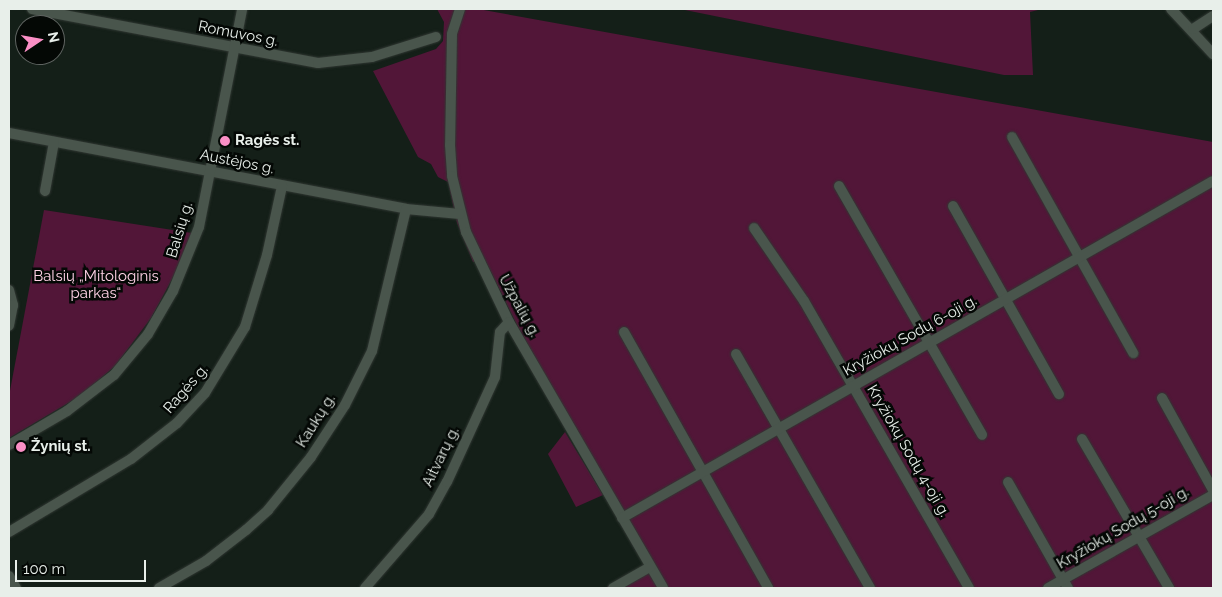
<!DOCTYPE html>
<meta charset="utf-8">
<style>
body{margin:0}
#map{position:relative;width:1222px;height:597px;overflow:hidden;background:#141f18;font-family:Raleway,sans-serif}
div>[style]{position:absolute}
.green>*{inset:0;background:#521638}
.roads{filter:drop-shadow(0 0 1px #303732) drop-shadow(0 0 1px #303732)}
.minor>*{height:10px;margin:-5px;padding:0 5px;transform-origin:5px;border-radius:5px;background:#49554c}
.dots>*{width:14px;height:14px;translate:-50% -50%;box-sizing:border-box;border:2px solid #040805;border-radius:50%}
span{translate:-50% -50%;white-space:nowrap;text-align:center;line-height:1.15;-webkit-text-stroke:5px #040805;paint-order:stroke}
.street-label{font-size:15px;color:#e8efea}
.poi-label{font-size:15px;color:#e8efea;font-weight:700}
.left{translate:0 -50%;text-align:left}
.park-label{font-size:15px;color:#ffd2e6}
.frame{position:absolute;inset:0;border:10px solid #e8efea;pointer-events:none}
.north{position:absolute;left:15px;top:15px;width:50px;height:50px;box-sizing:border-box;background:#040805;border:1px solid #5f6461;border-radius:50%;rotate:78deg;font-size:14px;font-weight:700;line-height:20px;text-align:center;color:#e8efea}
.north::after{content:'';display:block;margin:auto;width:18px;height:22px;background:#fb8fc6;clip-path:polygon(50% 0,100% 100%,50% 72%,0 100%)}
.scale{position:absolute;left:15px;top:560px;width:131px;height:22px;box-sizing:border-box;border:2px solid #e8efea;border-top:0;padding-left:6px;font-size:15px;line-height:18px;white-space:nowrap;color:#e8efea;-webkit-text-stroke:4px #040805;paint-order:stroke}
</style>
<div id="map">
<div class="green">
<div style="clip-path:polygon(437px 9px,478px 9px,1213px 142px,1213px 588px,605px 588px,651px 561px,518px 327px,484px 258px,473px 262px,457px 223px,448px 182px,438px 177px,431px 164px,418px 157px,373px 71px,436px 49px,443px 41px,444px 22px)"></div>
<div style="clip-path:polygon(680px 9px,1042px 9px,1030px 12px,1033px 75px,1004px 75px)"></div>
<div style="clip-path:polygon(44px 210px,192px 233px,184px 257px,151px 318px,115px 366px,80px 396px,9px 438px,9px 396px)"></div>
<div style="clip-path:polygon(565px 432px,603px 495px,576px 507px,548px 454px)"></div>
</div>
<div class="roads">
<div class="minor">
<div style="left:32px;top:9px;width:291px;rotate:10.7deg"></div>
<div style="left:318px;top:63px;width:54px;rotate:-6.3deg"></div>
<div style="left:372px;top:57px;width:67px;rotate:-17.4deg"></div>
<div style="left:460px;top:9px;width:26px;rotate:108deg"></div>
<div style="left:452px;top:34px;width:111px;rotate:91deg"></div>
<div style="left:450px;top:145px;width:31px;rotate:86deg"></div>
<div style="left:452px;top:176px;width:58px;rotate:76deg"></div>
<div style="left:466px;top:232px;width:100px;rotate:64.5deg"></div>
<div style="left:509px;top:322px;width:307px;rotate:59.9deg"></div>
<div style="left:1171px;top:9px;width:62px;rotate:47deg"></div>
<div style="left:1193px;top:29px;width:24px;rotate:-33deg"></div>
<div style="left:9px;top:133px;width:404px;rotate:10.8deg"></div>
<div style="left:406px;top:209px;width:54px;rotate:5.3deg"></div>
<div style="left:1012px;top:137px;width:248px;rotate:60.7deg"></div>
<div style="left:839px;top:186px;width:287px;rotate:60.1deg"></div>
<div style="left:45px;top:191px;width:50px;rotate:-79.6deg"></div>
<div style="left:953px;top:206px;width:216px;rotate:60.6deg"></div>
<div style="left:754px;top:228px;width:88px;rotate:55.6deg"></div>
<div style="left:804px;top:301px;width:331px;rotate:60.1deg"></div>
<div style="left:9px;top:290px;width:16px;rotate:75deg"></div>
<div style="left:13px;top:305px;width:21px;rotate:101deg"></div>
<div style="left:624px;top:332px;width:294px;rotate:60.6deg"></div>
<div style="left:736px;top:354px;width:270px;rotate:60.2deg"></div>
<div style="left:1162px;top:398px;width:105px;rotate:61deg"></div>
<div style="left:1082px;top:439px;width:173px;rotate:59.7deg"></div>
<div style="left:9px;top:445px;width:67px;rotate:-30.4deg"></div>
<div style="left:67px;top:411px;width:59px;rotate:-37.5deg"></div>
<div style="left:114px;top:375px;width:53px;rotate:-50.3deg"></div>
<div style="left:148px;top:334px;width:50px;rotate:-59.8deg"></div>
<div style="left:173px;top:291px;width:69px;rotate:-67.9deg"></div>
<div style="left:199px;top:227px;width:222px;rotate:-78.8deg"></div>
<div style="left:1008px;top:482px;width:122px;rotate:60.5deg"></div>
<div style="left:622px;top:518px;width:680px;rotate:-29.69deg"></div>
<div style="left:9px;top:532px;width:142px;rotate:-30.9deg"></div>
<div style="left:131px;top:459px;width:58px;rotate:-38deg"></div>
<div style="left:177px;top:423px;width:41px;rotate:-47deg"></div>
<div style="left:205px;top:393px;width:77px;rotate:-58.8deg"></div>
<div style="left:245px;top:327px;width:75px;rotate:-73deg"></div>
<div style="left:267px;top:255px;width:71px;rotate:-77.7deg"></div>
<div style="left:9px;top:576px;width:14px;rotate:60deg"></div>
<div style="left:159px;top:588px;width:54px;rotate:-29.9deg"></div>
<div style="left:206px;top:561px;width:51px;rotate:-37.8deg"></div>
<div style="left:246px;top:530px;width:30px;rotate:-42deg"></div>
<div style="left:268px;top:510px;width:68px;rotate:-50.9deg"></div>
<div style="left:311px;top:457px;width:62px;rotate:-56.8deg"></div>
<div style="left:345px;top:405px;width:60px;rotate:-63.4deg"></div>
<div style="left:372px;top:351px;width:146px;rotate:-76.5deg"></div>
<div style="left:365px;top:588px;width:98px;rotate:-49.1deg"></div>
<div style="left:429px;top:514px;width:37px;rotate:-61deg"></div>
<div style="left:447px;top:482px;width:115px;rotate:-65.4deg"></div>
<div style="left:495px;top:377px;width:45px;rotate:-83.7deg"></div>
<div style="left:500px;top:332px;width:13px;rotate:-48deg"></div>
<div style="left:613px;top:588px;width:43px;rotate:-29.6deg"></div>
<div style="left:1048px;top:588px;width:189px;rotate:-29.4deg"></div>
</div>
</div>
<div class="dots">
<div style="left:225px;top:141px;background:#fb8fc6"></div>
<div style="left:21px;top:447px;background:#fb8fc6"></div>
</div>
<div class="street-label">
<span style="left:238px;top:34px;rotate:11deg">Romuvos g.</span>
<span style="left:237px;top:162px;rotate:11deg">Austėjos g.</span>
<span style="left:180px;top:230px;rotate:-73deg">Balsių g.</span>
<span style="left:519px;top:306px;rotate:61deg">Užpalių g.</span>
<span style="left:910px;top:336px;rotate:-29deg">Kryžiokų Sodų 6-oji g.</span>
<span style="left:186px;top:389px;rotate:-49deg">Ragės g.</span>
<span style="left:316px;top:421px;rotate:-58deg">Kaukų g.</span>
<span style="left:908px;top:451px;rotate:60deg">Kryžiokų Sodų 4-oji g.</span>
<span style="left:441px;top:457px;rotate:-64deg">Aitvarų g.</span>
<span style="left:1123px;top:528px;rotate:-30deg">Kryžiokų Sodų 5-oji g.</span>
</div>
<div class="poi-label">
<span class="left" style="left:235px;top:141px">Ragės st.</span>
<span class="left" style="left:31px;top:447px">Žynių st.</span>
</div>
<div class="park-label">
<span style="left:96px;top:285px">Balsių „Mitologinis<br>parkas“</span>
</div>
<div class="frame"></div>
<div class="north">N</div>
<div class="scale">100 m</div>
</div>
